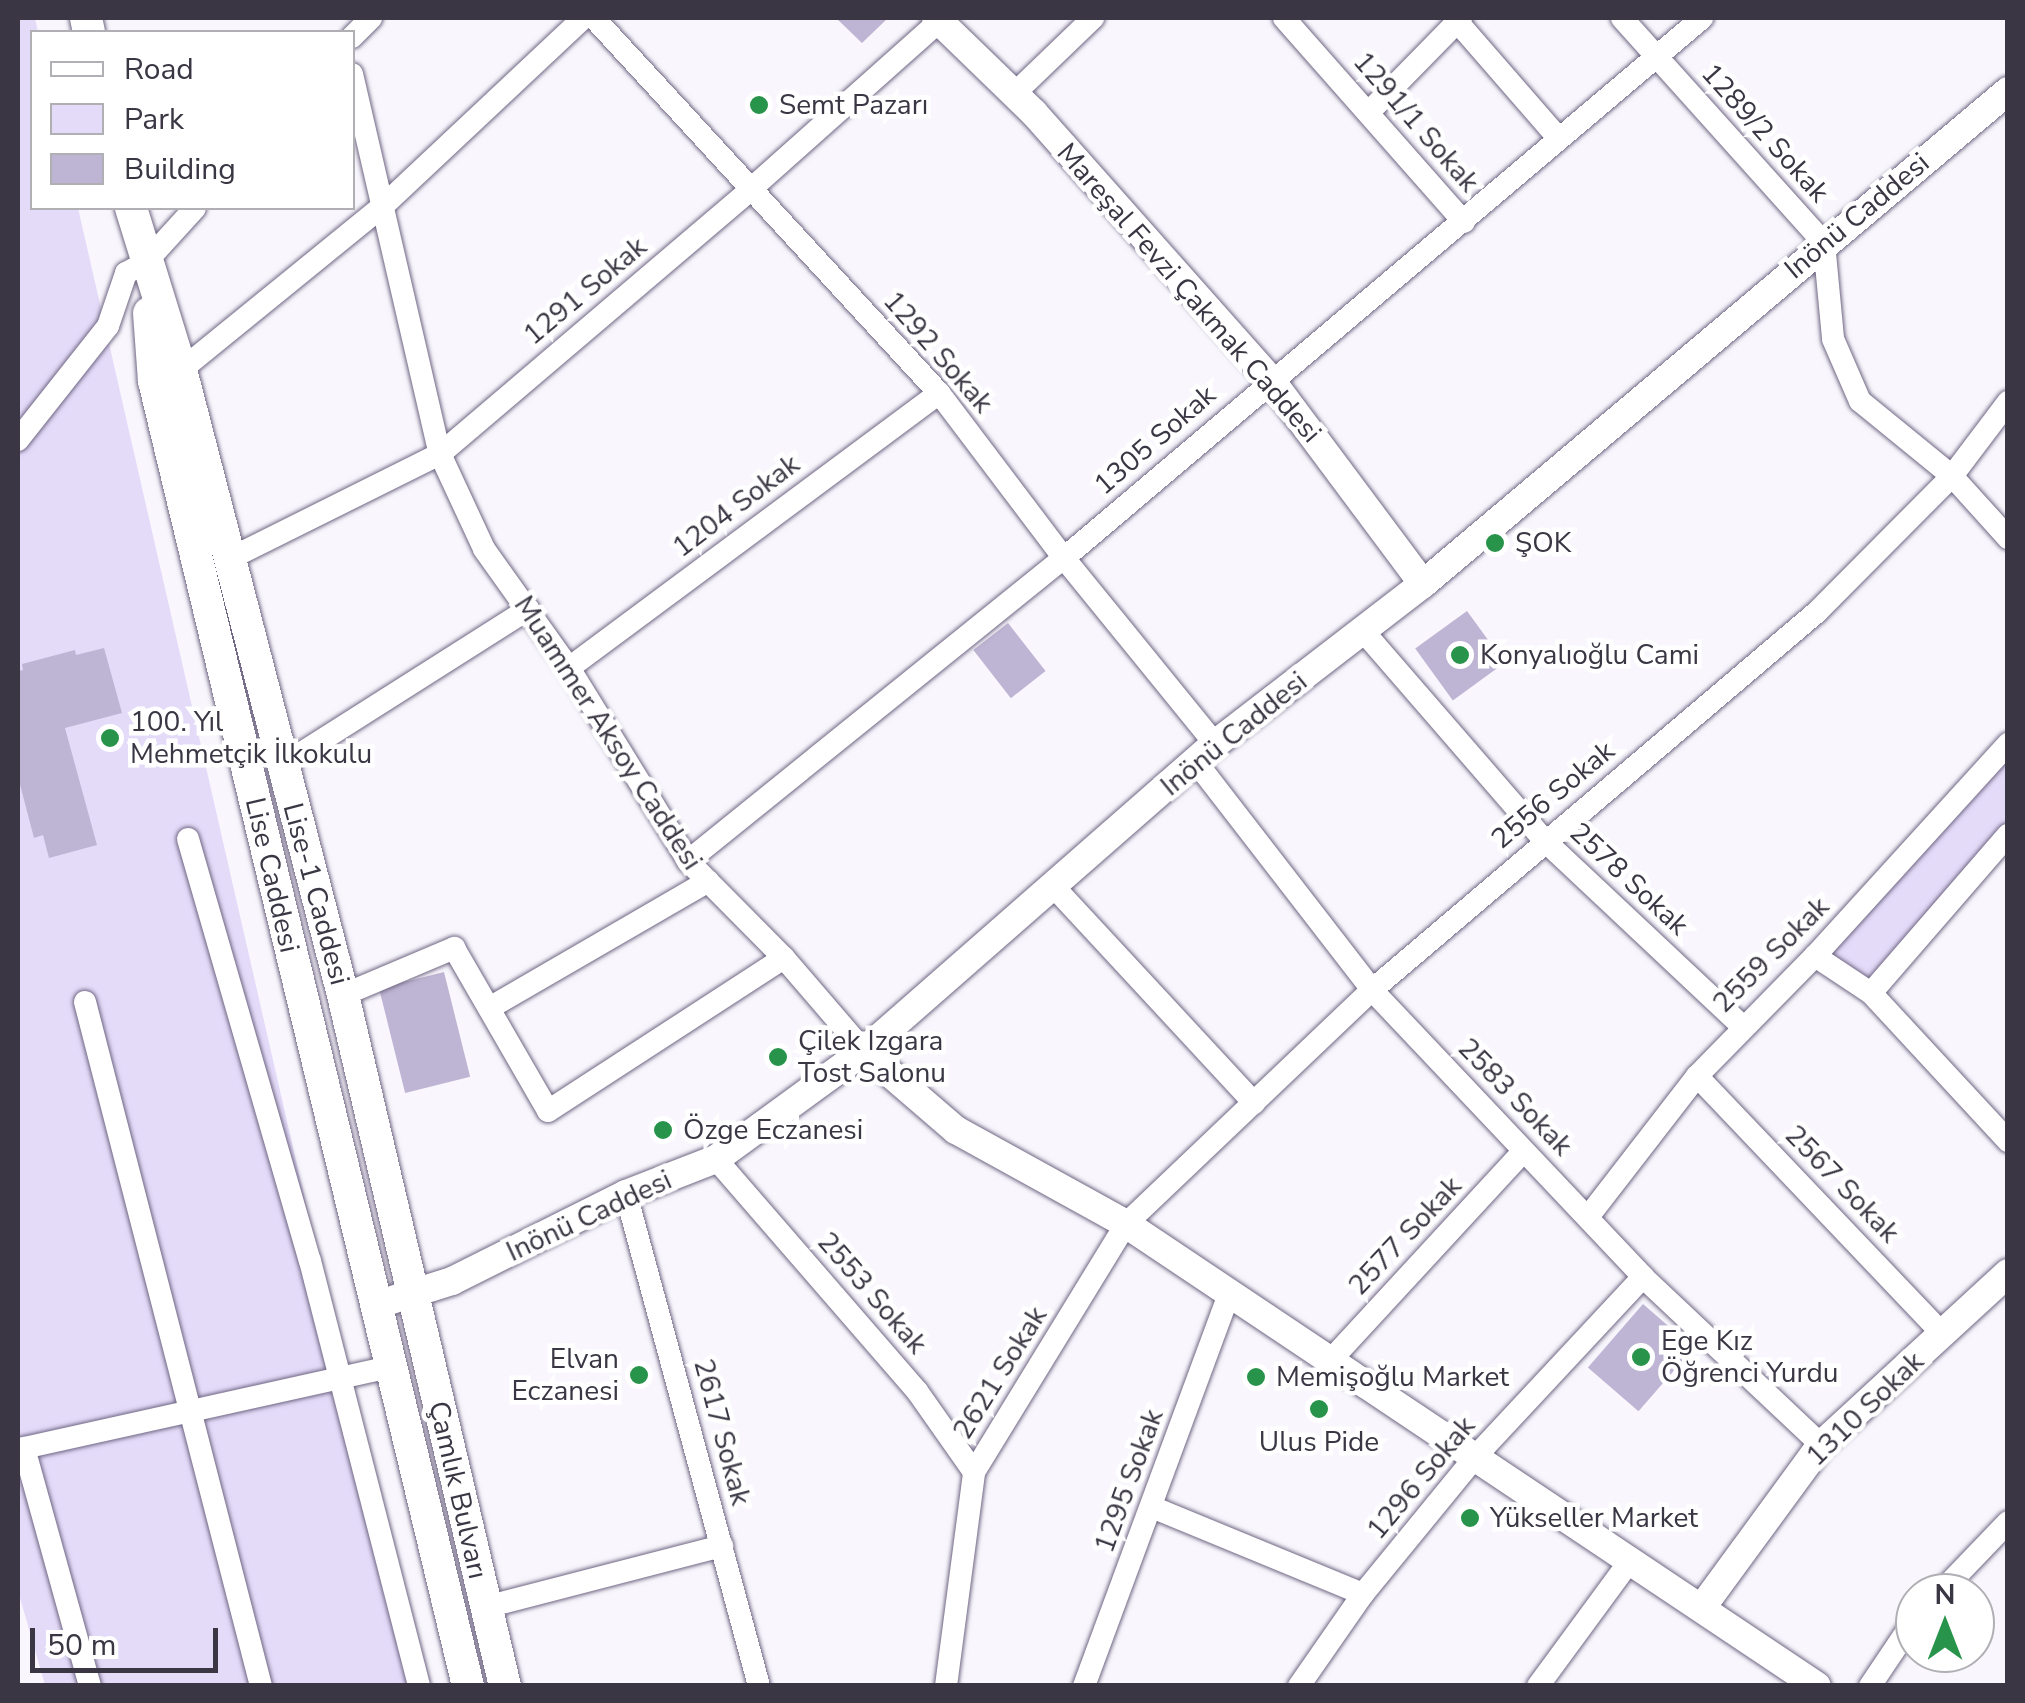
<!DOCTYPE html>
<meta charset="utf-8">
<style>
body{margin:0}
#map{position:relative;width:2025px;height:1703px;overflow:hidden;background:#f9f7fd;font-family:"Nunito Sans",sans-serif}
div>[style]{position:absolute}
.green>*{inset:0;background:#e4dbf9}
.building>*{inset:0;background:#beb4d3;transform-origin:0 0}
.roads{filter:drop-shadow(0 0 2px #6f6683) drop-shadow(0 0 2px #6f6683)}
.minor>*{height:22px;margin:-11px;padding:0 11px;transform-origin:11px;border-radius:11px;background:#fff}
.tertiary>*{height:28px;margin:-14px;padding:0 14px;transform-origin:14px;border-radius:14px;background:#fff}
.secondary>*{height:32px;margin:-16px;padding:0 16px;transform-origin:16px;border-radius:16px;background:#fff}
.dots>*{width:28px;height:28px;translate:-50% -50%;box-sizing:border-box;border:5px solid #fff;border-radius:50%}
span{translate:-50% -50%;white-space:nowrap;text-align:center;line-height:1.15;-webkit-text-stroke:9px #fff;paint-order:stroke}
.poi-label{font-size:28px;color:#3a3643}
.left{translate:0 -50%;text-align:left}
.right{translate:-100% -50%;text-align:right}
.street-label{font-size:28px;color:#3a3643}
.frame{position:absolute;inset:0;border:20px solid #3a3643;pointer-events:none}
.legend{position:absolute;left:30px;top:30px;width:325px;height:180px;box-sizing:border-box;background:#fff;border:2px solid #b0afb4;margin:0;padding:12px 18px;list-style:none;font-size:30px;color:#3a3643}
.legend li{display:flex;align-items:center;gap:20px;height:50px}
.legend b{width:50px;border:2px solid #b0afb4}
.north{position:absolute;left:1895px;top:1573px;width:100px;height:100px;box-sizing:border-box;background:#fff;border:2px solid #b0afb4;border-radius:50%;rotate:0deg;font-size:28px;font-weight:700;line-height:40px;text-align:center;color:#3a3643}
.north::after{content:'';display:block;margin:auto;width:35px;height:45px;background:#28934a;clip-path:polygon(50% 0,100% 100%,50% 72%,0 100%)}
.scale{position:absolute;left:30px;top:1628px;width:188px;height:45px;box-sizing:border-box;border:5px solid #3a3643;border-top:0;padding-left:12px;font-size:30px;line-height:35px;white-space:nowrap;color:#3a3643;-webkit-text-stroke:8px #fff;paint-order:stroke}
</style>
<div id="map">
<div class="green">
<div style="clip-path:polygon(18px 18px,35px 18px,38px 32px,32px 32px,32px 208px,78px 208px,416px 1685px,45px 1685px,18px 1591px)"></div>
<div style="clip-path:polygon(2007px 744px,2007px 835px,1871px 993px,1815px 956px)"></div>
</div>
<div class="building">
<div style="clip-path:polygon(836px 18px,888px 18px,862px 43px)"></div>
<div style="left:1467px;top:611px;width:64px;height:64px;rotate:54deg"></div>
<div style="left:1008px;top:623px;width:61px;height:44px;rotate:52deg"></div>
<div style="clip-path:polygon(104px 648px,122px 713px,65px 728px,97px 845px,49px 858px,43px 835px,34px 838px,18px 777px,18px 671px,23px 670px,22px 664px,75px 650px,76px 655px)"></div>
<div style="left:444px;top:972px;width:108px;height:67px;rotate:76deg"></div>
<div style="left:1643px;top:1304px;width:67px;height:84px;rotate:41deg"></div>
</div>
<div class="roads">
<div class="minor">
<div style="left:594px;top:18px;width:510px;rotate:47.39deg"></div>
<div style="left:939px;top:393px;width:207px;rotate:52.9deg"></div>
<div style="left:1064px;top:558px;width:240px;rotate:50.9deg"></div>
<div style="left:1284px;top:18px;width:272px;rotate:48.6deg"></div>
<div style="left:1454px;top:18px;width:160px;rotate:49deg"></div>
<div style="left:1622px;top:18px;width:302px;rotate:48.1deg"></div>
<div style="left:1824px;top:243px;width:96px;rotate:84.6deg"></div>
<div style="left:1833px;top:339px;width:68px;rotate:66.5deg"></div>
<div style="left:1860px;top:401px;width:119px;rotate:39.2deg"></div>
<div style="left:1952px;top:476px;width:84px;rotate:47.9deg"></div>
<div style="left:352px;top:37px;width:27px;rotate:-45deg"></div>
<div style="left:352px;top:74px;width:390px;rotate:77deg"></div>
<div style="left:440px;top:454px;width:105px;rotate:65.1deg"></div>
<div style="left:484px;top:549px;width:146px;rotate:54.5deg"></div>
<div style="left:569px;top:668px;width:227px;rotate:58.3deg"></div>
<div style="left:688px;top:861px;width:136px;rotate:45.3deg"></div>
<div style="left:784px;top:958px;width:123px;rotate:49.3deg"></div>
<div style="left:1014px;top:94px;width:110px;rotate:-43.9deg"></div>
<div style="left:1368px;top:113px;width:133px;rotate:-45.6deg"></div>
<div style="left:181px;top:370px;width:260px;rotate:-39.1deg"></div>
<div style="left:383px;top:206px;width:274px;rotate:-43.2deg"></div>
<div style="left:18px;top:440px;width:145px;rotate:-51.7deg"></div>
<div style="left:108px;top:326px;width:56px;rotate:-71.2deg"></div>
<div style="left:126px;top:273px;width:21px;rotate:-28deg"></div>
<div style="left:145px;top:263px;width:74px;rotate:-47.7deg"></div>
<div style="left:231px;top:558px;width:233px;rotate:-26.5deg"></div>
<div style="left:440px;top:454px;width:409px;rotate:-40.4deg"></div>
<div style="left:751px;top:189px;width:257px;rotate:-41.7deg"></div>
<div style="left:1364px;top:632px;width:276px;rotate:49.1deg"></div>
<div style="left:1545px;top:841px;width:270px;rotate:43.2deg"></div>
<div style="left:569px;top:668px;width:461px;rotate:-36.6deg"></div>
<div style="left:1196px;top:762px;width:288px;rotate:52.3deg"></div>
<div style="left:1372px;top:990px;width:395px;rotate:46.6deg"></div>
<div style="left:1643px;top:1277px;width:245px;rotate:43.3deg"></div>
<div style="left:281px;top:766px;width:293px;rotate:-32.4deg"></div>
<div style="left:188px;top:839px;width:439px;rotate:73.9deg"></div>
<div style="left:310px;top:1261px;width:439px;rotate:75.6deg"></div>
<div style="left:688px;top:861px;width:483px;rotate:-38.9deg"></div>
<div style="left:1064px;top:558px;width:836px;rotate:-40.24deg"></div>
<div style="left:1055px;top:888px;width:293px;rotate:47.2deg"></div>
<div style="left:1815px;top:956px;width:67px;rotate:33.5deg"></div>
<div style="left:1871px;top:993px;width:202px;rotate:47.2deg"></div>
<div style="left:1871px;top:993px;width:209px;rotate:-49.1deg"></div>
<div style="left:343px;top:995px;width:121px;rotate:-22.9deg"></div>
<div style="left:454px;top:948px;width:188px;rotate:60deg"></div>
<div style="left:548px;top:1111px;width:281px;rotate:-33deg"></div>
<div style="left:85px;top:1002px;width:706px;rotate:75.57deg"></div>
<div style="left:491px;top:1007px;width:251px;rotate:-30.1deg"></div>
<div style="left:1697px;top:1076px;width:356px;rotate:46.4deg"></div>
<div style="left:716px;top:1159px;width:307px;rotate:49.1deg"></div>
<div style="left:917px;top:1391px;width:99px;rotate:54.9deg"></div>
<div style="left:626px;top:1194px;width:510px;rotate:74.87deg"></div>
<div style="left:1588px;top:1217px;width:178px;rotate:-52.3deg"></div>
<div style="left:1697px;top:1076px;width:168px;rotate:-45.5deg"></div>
<div style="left:1815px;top:956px;width:287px;rotate:-47.7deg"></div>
<div style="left:1329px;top:1362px;width:287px;rotate:-47.3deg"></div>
<div style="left:1152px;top:1507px;width:228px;rotate:22.4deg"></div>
<div style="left:1940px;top:1593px;width:98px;rotate:-46.2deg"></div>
<div style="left:486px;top:1607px;width:244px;rotate:-14.5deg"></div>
<div style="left:90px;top:1686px;width:247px;rotate:-105.5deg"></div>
<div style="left:24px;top:1448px;width:374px;rotate:-12.5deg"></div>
<div style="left:946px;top:1686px;width:216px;rotate:-82.5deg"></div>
<div style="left:974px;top:1472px;width:291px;rotate:-58.5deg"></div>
<div style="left:1126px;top:1224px;width:340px;rotate:-43.6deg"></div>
<div style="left:1372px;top:990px;width:584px;rotate:-40.35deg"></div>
<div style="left:1817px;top:612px;width:192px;rotate:-45.2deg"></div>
<div style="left:1952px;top:476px;width:93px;rotate:-52.9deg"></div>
<div style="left:1084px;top:1686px;width:415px;rotate:-69.7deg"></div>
<div style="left:1299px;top:1686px;width:112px;rotate:-55.2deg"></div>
<div style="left:1363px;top:1594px;width:178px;rotate:-50.7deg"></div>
<div style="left:1476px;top:1456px;width:245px;rotate:-47deg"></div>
<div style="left:1538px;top:1686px;width:154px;rotate:-53.7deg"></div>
<div style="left:1870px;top:1686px;width:81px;rotate:-56.1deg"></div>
</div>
<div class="tertiary">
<div style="left:936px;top:18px;width:136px;rotate:44.1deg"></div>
<div style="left:1034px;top:113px;width:357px;rotate:48.4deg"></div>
<div style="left:1271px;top:380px;width:254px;rotate:53.3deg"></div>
<div style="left:864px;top:1051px;width:121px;rotate:40.7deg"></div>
<div style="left:956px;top:1130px;width:194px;rotate:28.9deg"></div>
<div style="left:1126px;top:1224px;width:831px;rotate:33.77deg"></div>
<div style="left:376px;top:1305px;width:80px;rotate:-17.5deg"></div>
<div style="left:452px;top:1281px;width:195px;rotate:-26.6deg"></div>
<div style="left:626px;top:1194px;width:97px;rotate:-21.3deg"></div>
<div style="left:716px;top:1159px;width:183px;rotate:-36.1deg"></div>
<div style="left:864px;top:1051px;width:466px;rotate:-41.2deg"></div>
<div style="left:1215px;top:744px;width:262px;rotate:-37.6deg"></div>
<div style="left:1423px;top:584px;width:765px;rotate:-40.12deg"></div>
<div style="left:1703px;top:1606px;width:200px;rotate:-53.8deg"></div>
<div style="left:1821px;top:1445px;width:254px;rotate:-42.6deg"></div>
</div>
<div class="secondary">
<div style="left:86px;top:18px;width:14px;rotate:78deg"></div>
<div style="left:131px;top:208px;width:170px;rotate:72.8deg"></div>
<div style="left:181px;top:370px;width:646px;rotate:75.47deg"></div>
<div style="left:343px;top:995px;width:710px;rotate:76.81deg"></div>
<div style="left:149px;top:313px;width:68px;rotate:85.8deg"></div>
<div style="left:154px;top:381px;width:1342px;rotate:76.47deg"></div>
</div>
</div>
<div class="dots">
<div style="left:759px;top:105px;background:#28934a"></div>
<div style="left:1495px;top:543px;background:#28934a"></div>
<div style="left:1460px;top:655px;background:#28934a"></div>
<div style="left:110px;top:738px;background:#28934a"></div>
<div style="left:778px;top:1057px;background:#28934a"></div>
<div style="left:663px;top:1130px;background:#28934a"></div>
<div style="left:1641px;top:1357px;background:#28934a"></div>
<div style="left:639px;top:1375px;background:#28934a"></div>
<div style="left:1256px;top:1377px;background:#28934a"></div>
<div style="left:1319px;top:1409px;background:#28934a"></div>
<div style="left:1470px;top:1518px;background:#28934a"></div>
</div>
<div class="poi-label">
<span class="left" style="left:779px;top:105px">Semt Pazarı</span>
<span class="left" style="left:1515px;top:543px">ŞOK</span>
<span class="left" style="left:1480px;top:655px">Konyalıoğlu Cami</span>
<span class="left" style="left:130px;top:738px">100. Yıl<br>Mehmetçik İlkokulu</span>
<span class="left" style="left:798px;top:1057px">Çilek Izgara<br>Tost Salonu</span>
<span class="left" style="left:683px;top:1130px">Özge Eczanesi</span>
<span class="left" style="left:1661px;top:1357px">Ege Kız<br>Öğrenci Yurdu</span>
<span class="right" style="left:619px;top:1375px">Elvan<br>Eczanesi</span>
<span class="left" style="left:1276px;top:1377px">Memişoğlu Market</span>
<span style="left:1319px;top:1442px">Ulus Pide</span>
<span class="left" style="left:1490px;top:1518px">Yükseller Market</span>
</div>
<div class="street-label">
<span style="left:1416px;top:122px;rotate:49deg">1291/1 Sokak</span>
<span style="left:1765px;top:133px;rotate:48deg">1289/2 Sokak</span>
<span style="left:1857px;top:216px;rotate:-40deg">Inönü Caddesi</span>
<span style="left:585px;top:291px;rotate:-40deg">1291 Sokak</span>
<span style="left:1189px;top:293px;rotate:49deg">Mareşal Fevzi Çakmak Caddesi</span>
<span style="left:938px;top:352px;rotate:49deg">1292 Sokak</span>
<span style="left:1155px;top:440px;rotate:-41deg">1305 Sokak</span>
<span style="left:736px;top:506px;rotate:-37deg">1204 Sokak</span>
<span style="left:608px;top:733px;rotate:57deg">Muammer Aksoy Caddesi</span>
<span style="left:1234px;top:734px;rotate:-39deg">Inönü Caddesi</span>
<span style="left:1553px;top:795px;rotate:-40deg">2556 Sokak</span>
<span style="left:272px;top:875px;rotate:77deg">Lise Caddesi</span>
<span style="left:1629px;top:879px;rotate:43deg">2578 Sokak</span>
<span style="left:316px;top:894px;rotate:75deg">Lise-1 Caddesi</span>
<span style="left:1771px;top:955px;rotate:-45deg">2559 Sokak</span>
<span style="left:1515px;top:1097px;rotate:46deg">2583 Sokak</span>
<span style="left:1842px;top:1184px;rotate:46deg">2567 Sokak</span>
<span style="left:589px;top:1216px;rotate:-25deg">Inönü Caddesi</span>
<span style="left:1405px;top:1236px;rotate:-47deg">2577 Sokak</span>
<span style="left:872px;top:1293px;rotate:49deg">2553 Sokak</span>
<span style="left:1000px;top:1373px;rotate:-58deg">2621 Sokak</span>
<span style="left:1865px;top:1409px;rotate:-44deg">1310 Sokak</span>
<span style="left:722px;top:1432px;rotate:75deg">2617 Sokak</span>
<span style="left:1421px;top:1478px;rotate:-50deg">1296 Sokak</span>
<span style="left:1129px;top:1481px;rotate:-70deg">1295 Sokak</span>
<span style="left:458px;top:1490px;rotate:77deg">Çamlık Bulvarı</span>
</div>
<div class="frame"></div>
<ul class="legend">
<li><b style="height:12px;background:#fff"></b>Road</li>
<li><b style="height:28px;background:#e4dbf9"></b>Park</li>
<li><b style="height:28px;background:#beb4d3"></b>Building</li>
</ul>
<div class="north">N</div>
<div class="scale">50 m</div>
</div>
